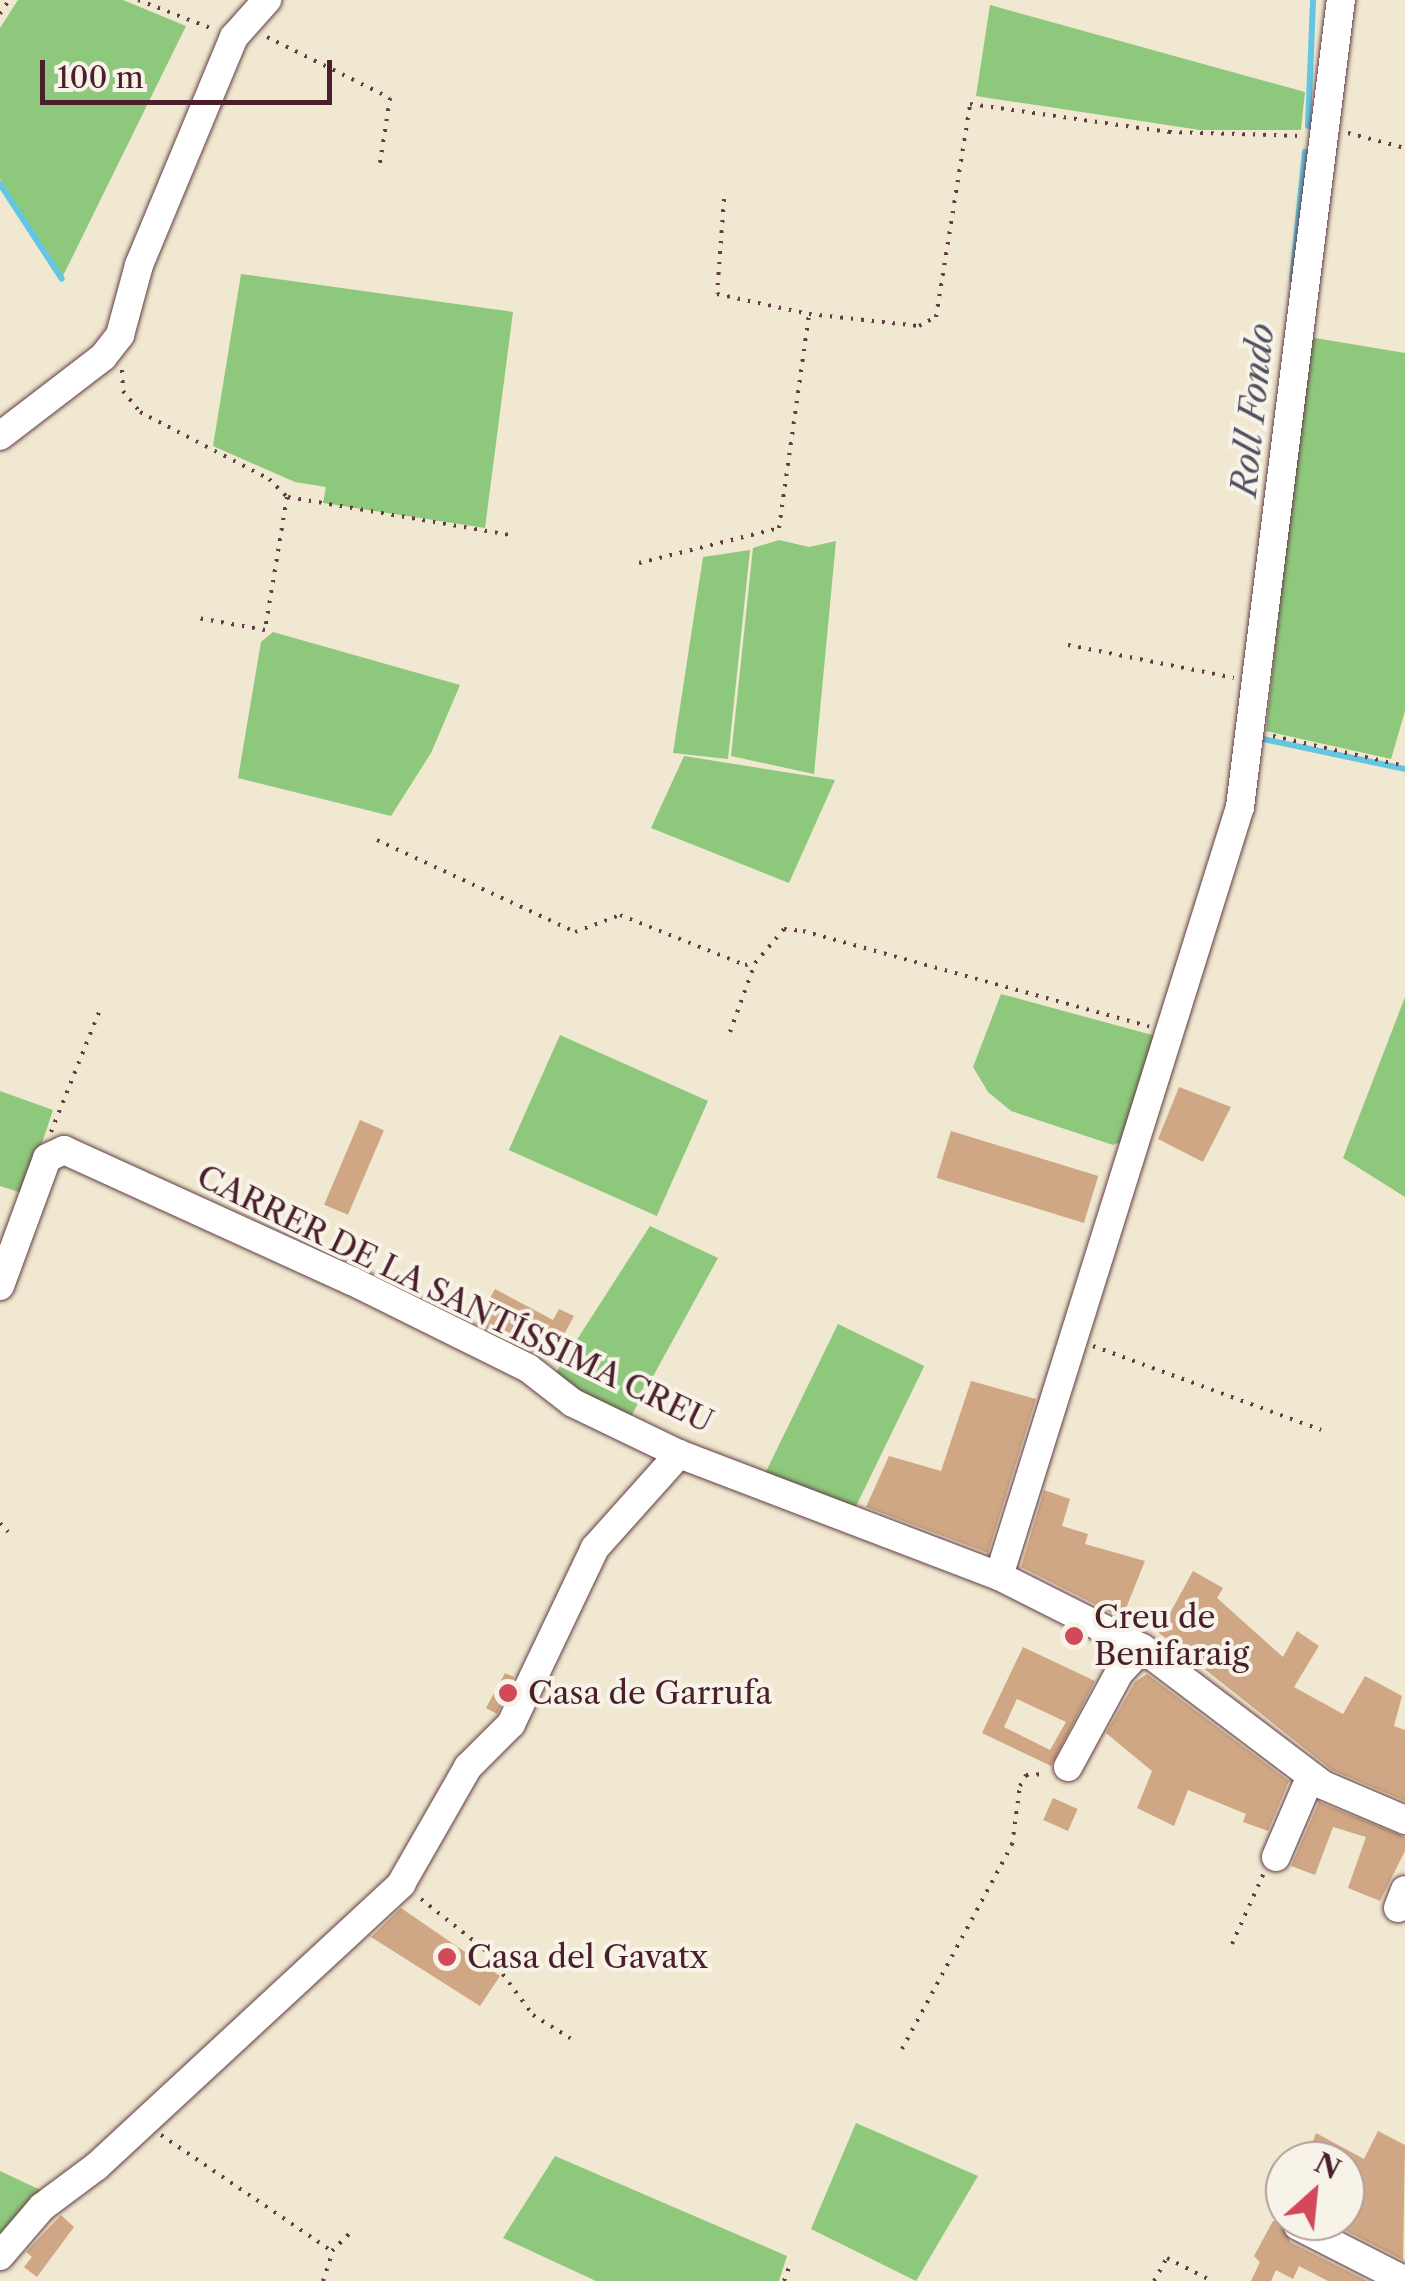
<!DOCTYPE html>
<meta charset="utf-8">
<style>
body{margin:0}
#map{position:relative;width:1405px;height:2281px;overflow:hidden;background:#f0e8d0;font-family:"Libre Caslon Text",serif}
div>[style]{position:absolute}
.green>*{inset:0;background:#8ec87c;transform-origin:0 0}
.stream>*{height:6px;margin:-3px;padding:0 3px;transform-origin:3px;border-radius:3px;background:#65c6e3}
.building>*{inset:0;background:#cfa784;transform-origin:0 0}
.path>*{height:4px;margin-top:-2px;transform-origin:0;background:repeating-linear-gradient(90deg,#633d44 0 2.5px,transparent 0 10.5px)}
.roads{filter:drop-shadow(0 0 2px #633d44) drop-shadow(0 0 2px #633d44)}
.minor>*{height:28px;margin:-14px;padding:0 14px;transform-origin:14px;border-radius:14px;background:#fff}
.dots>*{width:28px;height:28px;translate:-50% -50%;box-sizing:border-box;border:5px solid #f7f3e8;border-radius:50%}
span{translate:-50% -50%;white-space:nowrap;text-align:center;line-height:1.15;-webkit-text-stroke:8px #f7f3e8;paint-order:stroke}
.street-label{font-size:32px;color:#4a1f2b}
.poi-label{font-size:32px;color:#4a1f2b}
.left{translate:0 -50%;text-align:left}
.water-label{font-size:35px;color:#525162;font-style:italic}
.north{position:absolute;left:1265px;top:2141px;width:100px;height:100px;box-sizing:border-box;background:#f7f3e8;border:2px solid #b29e9c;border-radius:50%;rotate:27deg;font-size:28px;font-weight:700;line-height:40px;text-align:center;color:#4a1f2b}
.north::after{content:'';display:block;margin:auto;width:35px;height:45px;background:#d1495b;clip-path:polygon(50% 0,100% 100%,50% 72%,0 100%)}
.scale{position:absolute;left:40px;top:60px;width:292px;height:45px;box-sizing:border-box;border:5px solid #4a1f2b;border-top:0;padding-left:12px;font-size:30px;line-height:35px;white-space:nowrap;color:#4a1f2b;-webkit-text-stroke:8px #f7f3e8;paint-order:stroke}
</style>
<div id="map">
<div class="green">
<div style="clip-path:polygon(18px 0,123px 0,186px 26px,62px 278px,0 179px,0 28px)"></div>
<div style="clip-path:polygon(990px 5px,1305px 92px,1301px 130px,1200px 130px,976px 96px)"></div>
<div style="clip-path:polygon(241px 274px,513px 312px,485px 528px,323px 503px,326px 487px,295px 482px,213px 446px)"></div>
<div style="clip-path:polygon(1309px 337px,1405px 353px,1405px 711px,1391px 759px,1266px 731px)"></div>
<div style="clip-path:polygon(779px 540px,809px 547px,836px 541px,814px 774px,731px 756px,753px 548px)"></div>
<div style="clip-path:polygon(750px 550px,728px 759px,673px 753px,703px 557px)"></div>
<div style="clip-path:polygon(273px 632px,460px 685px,431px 753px,391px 816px,238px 778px,261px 642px)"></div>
<div style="clip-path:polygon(684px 756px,835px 780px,789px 883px,651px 828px)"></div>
<div style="clip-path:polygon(1001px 994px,1156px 1036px,1121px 1142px,1113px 1145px,1011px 1111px,988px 1092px,973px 1067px)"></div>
<div style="clip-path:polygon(1405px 997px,1405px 1197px,1343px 1158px)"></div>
<div style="left:560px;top:1035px;width:162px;height:126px;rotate:24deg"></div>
<div style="clip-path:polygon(0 1091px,53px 1110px,25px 1194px,0 1186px)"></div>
<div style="clip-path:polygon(650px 1226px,718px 1258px,629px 1420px,553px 1377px)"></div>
<div style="left:838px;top:1324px;width:96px;height:172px;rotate:26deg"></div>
<div style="clip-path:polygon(856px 2123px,978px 2176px,916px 2281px,811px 2229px)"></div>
<div style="clip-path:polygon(555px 2156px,787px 2256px,779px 2281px,596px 2281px,503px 2238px)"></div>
<div style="clip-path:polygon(0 2171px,49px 2194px,0 2247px)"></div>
</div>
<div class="stream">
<div style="left:1308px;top:126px;width:126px;rotate:-87.7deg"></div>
<div style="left:0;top:184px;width:113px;rotate:56.9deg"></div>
<div style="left:1292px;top:280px;width:129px;rotate:-84.2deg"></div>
<div style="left:1258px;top:738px;width:150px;rotate:11.9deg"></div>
</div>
<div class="building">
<div style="clip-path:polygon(1179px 1087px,1231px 1107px,1203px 1162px,1158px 1139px)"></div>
<div style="left:360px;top:1120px;width:26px;height:92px;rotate:23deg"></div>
<div style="left:951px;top:1131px;width:154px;height:49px;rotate:17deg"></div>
<div style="clip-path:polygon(495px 1289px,553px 1320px,559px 1309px,574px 1316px,555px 1351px,543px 1345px,538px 1354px,476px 1323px)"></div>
<div style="clip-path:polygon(971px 1381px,1036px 1399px,988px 1553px,866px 1507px,889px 1456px,941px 1471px)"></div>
<div style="clip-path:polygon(1044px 1490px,1070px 1499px,1062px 1526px,1088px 1534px,1085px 1544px,1145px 1561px,1122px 1618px,1021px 1567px)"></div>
<div style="clip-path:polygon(1193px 1571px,1223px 1588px,1217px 1598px,1283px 1657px,1297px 1631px,1319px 1646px,1294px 1687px,1343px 1714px,1365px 1676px,1402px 1696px,1394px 1726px,1405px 1730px,1405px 1801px,1332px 1770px,1159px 1633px)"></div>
<div style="clip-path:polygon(evenodd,1023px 1647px,1095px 1681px,1051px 1766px,982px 1733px,1023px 1647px,1017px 1699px,1066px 1722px,1050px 1750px,1004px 1727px,1017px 1699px)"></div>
<div style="clip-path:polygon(505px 1673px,514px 1677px,497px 1714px,486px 1708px)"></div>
<div style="clip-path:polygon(1147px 1674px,1289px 1781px,1268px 1831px,1243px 1822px,1246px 1814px,1188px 1790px,1174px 1826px,1137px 1808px,1152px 1771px,1106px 1733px,1135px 1682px)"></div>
<div style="left:1053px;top:1798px;width:27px;height:24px;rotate:24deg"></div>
<div style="clip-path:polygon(1319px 1802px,1405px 1837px,1405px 1851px,1380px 1901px,1348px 1888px,1366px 1837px,1333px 1827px,1315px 1875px,1291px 1866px)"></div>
<div style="clip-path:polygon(401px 1908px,500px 1976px,480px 2006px,371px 1937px)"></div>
<div style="clip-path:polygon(1378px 2131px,1405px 2145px,1403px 2260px,1327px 2221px,1345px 2221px,1345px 2161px,1306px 2161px,1316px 2133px,1364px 2159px)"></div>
<div style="clip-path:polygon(61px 2215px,74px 2227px,37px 2277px,24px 2267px,32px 2257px,26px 2252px)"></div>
<div style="clip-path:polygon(1273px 2221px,1282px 2221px,1290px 2242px,1367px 2281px,1328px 2281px,1299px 2266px,1293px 2279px,1276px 2270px,1271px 2281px,1251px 2281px,1260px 2262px,1254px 2256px)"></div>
</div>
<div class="path">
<div style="left:138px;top:0;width:80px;rotate:21.1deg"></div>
<div style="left:0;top:14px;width:17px;rotate:-57deg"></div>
<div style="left:267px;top:37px;width:137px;rotate:26.4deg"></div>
<div style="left:390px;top:98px;width:72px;rotate:98.8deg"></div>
<div style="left:1348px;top:133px;width:59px;rotate:14.7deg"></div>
<div style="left:724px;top:199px;width:95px;rotate:94.2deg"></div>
<div style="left:717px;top:294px;width:94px;rotate:12.3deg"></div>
<div style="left:122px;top:370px;width:21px;rotate:87deg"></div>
<div style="left:123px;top:391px;width:27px;rotate:51deg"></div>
<div style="left:140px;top:412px;width:145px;rotate:27.4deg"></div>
<div style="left:269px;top:479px;width:25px;rotate:45deg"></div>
<div style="left:287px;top:497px;width:135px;rotate:99.4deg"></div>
<div style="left:265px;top:630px;width:68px;rotate:-169.8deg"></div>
<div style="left:288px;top:497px;width:230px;rotate:9.7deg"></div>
<div style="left:639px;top:563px;width:144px;rotate:-14deg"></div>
<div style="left:779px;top:528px;width:216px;rotate:-82deg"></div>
<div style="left:809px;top:314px;width:111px;rotate:6.2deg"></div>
<div style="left:919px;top:326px;width:19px;rotate:-28deg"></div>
<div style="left:936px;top:317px;width:216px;rotate:-80.9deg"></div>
<div style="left:970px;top:104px;width:201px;rotate:8deg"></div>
<div style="left:1169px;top:132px;width:132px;rotate:1.7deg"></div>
<div style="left:1068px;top:645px;width:169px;rotate:11.2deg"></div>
<div style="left:1273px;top:736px;width:135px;rotate:12.8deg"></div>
<div style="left:377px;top:840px;width:218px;rotate:24.9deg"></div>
<div style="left:575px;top:932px;width:48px;rotate:-20.7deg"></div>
<div style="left:620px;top:915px;width:135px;rotate:21.8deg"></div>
<div style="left:745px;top:965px;width:10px;rotate:-11deg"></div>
<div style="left:755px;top:963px;width:45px;rotate:-49.5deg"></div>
<div style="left:784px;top:929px;width:19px;rotate:6deg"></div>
<div style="left:803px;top:931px;width:359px;rotate:15.4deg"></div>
<div style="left:730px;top:1032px;width:73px;rotate:-70.1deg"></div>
<div style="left:51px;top:1132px;width:135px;rotate:-68.2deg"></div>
<div style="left:1093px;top:1346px;width:243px;rotate:20.2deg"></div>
<div style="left:0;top:1523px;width:12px;rotate:48deg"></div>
<div style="left:421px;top:1899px;width:80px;rotate:38.4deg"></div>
<div style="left:484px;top:1949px;width:82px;rotate:53.4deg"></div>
<div style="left:533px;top:2015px;width:44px;rotate:31.9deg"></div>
<div style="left:1232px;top:1944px;width:76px;rotate:-65.8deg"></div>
<div style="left:902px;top:2049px;width:232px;rotate:-61.7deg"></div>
<div style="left:1012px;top:1845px;width:60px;rotate:-82.3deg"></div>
<div style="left:1020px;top:1786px;width:13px;rotate:-61deg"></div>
<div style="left:1026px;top:1775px;width:21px;rotate:-3deg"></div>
<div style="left:161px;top:2135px;width:207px;rotate:34.2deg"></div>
<div style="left:332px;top:2251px;width:30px;rotate:-45deg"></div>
<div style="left:323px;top:2281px;width:29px;rotate:-72deg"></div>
<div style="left:784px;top:2281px;width:20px;rotate:-70deg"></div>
<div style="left:1154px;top:2281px;width:26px;rotate:-61deg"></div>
<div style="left:1167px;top:2258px;width:51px;rotate:27.1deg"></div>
</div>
<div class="roads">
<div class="minor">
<div style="left:0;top:436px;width:130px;rotate:-37.5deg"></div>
<div style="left:103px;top:357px;width:28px;rotate:-52deg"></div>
<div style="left:120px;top:335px;width:73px;rotate:-74.8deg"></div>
<div style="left:139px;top:265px;width:247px;rotate:-67.4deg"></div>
<div style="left:234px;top:37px;width:50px;rotate:-48.3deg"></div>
<div style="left:0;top:1286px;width:136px;rotate:-69.8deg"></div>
<div style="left:47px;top:1158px;width:19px;rotate:-25deg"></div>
<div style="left:64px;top:1150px;width:316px;rotate:24.5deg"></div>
<div style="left:352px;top:1281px;width:196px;rotate:26.3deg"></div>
<div style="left:528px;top:1368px;width:57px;rotate:37.9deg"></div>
<div style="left:573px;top:1403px;width:118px;rotate:25.7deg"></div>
<div style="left:679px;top:1454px;width:342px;rotate:20.9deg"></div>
<div style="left:999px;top:1576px;width:160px;rotate:26.7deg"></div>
<div style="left:1142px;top:1648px;width:227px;rotate:37.1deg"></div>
<div style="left:1323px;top:1785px;width:89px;rotate:23.1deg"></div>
<div style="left:999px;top:1576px;width:806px;rotate:-72.6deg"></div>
<div style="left:1240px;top:807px;width:813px;rotate:-82.87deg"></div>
<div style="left:1068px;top:1767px;width:107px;rotate:-61.5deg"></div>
<div style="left:1119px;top:1673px;width:34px;rotate:-47deg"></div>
<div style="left:1276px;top:1857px;width:76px;rotate:-66.8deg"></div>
<div style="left:1398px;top:1908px;width:19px;rotate:-69deg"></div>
<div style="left:1298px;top:2226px;width:119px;rotate:27deg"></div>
<div style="left:0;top:2256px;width:65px;rotate:-49.4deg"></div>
<div style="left:42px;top:2207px;width:69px;rotate:-36.7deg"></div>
<div style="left:97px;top:2166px;width:415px;rotate:-42.8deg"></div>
<div style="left:401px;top:1884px;width:135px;rotate:-60.2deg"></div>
<div style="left:468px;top:1767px;width:61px;rotate:-45deg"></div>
<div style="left:511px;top:1724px;width:195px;rotate:-64.5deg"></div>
<div style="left:595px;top:1548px;width:126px;rotate:-48.2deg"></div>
</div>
</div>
<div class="dots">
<div style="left:1074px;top:1636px;background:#d1495b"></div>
<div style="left:508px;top:1693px;background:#d1495b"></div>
<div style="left:447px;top:1957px;background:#d1495b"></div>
</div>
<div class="street-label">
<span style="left:455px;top:1299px;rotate:26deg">CARRER DE LA SANTÍSSIMA CREU</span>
</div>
<div class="poi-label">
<span class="left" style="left:1094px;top:1636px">Creu de<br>Benifaraig</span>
<span class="left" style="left:528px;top:1693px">Casa de Garrufa</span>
<span class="left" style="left:467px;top:1957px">Casa del Gavatx</span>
</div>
<div class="water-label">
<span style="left:1253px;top:410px;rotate:-84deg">Roll Fondo</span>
</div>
<div class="north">N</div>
<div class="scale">100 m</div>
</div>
